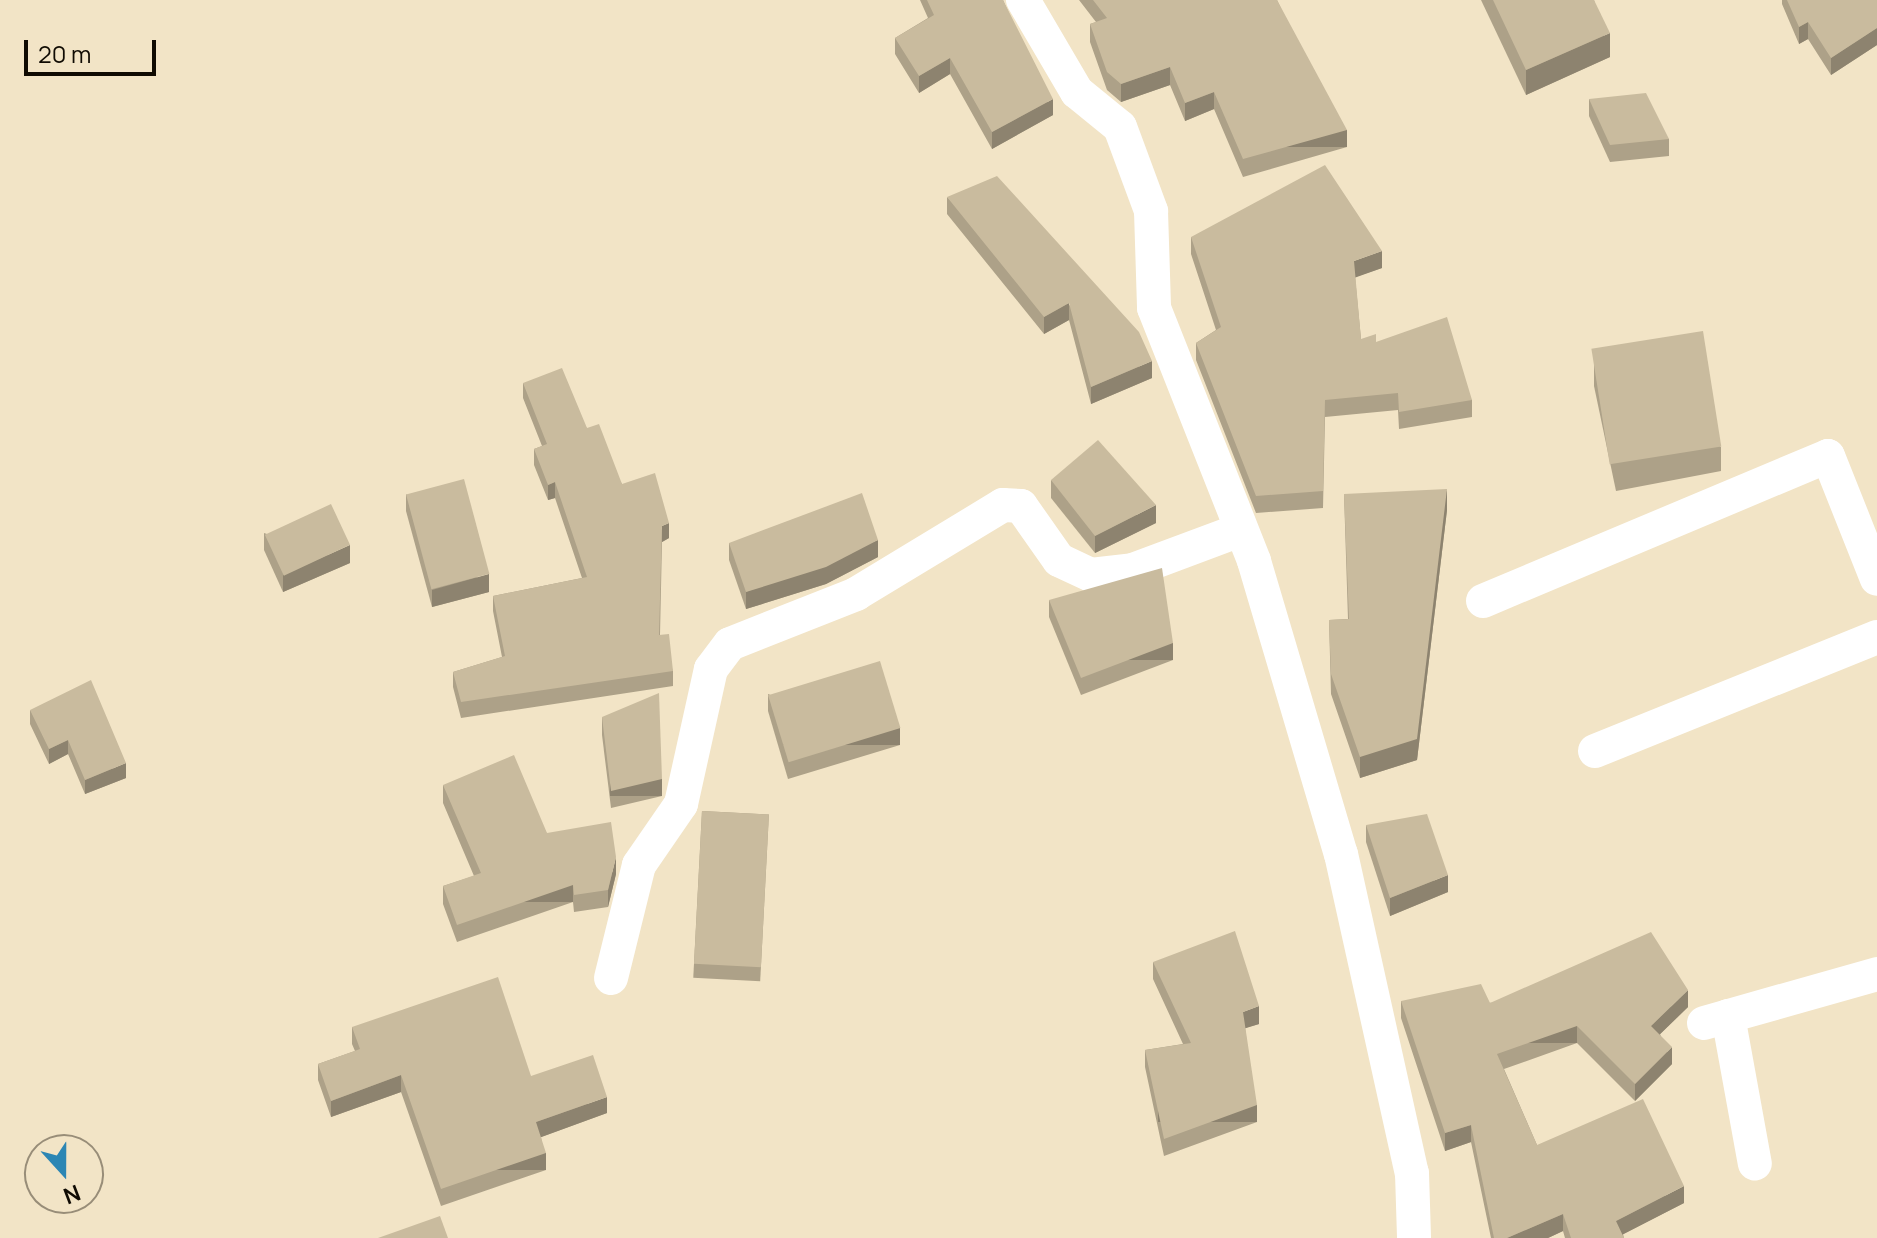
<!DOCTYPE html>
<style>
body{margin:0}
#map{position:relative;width:1877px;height:1238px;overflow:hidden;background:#f2e4c6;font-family:Manrope,sans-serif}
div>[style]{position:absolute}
.street>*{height:34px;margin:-17px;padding:0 17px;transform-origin:17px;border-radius:17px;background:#fff}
.wall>*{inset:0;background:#ada188;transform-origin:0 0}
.shaded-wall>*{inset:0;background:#8d836f;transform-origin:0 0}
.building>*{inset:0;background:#c9bb9e;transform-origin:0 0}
span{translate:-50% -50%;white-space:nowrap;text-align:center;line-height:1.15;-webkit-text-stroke:8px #f2e4c6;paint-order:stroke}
.north{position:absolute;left:24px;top:1134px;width:80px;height:80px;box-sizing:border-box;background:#f2e4c6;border:2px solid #988d78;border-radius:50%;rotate:159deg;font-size:22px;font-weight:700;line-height:32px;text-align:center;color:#100b03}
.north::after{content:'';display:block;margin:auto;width:28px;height:36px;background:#2c86b4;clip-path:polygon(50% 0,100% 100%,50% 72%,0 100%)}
.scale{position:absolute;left:24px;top:40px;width:132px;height:36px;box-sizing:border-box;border:4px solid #100b03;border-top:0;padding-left:10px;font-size:24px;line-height:28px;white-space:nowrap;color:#100b03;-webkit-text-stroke:6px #f2e4c6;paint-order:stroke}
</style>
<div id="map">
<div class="street">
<div style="left:1023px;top:0;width:107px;rotate:59.6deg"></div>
<div style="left:1077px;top:92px;width:55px;rotate:39.1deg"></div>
<div style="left:1120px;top:127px;width:90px;rotate:69.7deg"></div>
<div style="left:1151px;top:211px;width:97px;rotate:88.2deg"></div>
<div style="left:1154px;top:308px;width:272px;rotate:68.4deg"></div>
<div style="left:1254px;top:561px;width:306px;rotate:73.5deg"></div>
<div style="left:1341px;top:854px;width:327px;rotate:77.5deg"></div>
<div style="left:1412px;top:1173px;width:65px;rotate:88.2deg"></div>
<div style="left:1483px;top:601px;width:374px;rotate:-22.8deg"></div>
<div style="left:1828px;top:456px;width:132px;rotate:68.3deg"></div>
<div style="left:1595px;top:751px;width:304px;rotate:-22deg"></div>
<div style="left:611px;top:978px;width:116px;rotate:-76.1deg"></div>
<div style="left:639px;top:865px;width:74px;rotate:-55.5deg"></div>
<div style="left:681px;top:804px;width:138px;rotate:-77.5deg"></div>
<div style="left:711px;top:669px;width:31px;rotate:-53deg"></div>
<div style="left:730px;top:644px;width:136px;rotate:-21.6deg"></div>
<div style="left:856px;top:594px;width:172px;rotate:-31.2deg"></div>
<div style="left:1003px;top:505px;width:18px;rotate:3deg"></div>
<div style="left:1021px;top:506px;width:66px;rotate:54.9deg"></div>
<div style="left:1059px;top:560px;width:35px;rotate:25deg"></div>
<div style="left:1091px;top:575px;width:42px;rotate:-6.8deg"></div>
<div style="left:1133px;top:570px;width:114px;rotate:-20.5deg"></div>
<div style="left:1728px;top:1016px;width:150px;rotate:79.7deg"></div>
<div style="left:1704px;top:1023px;width:180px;rotate:-15.8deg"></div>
</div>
<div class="wall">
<div style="clip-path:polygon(920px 0,1003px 0,1053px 115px,992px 149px,950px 74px,919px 93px,895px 54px,895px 38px,928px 18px)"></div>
<div style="clip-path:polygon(1079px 0,1277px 0,1347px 147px,1243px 177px,1214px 109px,1185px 121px,1170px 85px,1121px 102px,1107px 90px,1090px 42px,1090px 24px,1096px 22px)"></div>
<div style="clip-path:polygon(1481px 0,1594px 0,1610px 57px,1526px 95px)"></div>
<div style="clip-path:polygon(1782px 0,1877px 0,1877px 45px,1831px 75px,1808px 39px,1799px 44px,1782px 4px)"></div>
<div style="clip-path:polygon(1589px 99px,1669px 139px,1669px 156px,1610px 162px,1589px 116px)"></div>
<div style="clip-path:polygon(947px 197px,1152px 378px,1091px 404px,1069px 320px,1044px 334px,947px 214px)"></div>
<div style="clip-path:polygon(1191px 237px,1382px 268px,1355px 277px,1361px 339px,1376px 342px,1472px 400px,1472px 417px,1399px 429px,1398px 410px,1325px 417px,1323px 508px,1256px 513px,1196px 360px,1196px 343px,1216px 330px,1191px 254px)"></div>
<div style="clip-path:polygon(1594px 362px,1721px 447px,1721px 471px,1616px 491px,1594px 386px)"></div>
<div style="clip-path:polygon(523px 383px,587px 428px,622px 484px,669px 538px,662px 542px,660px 635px,673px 671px,673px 686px,461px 718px,453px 687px,453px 672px,502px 657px,493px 611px,493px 596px,582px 578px,555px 498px,548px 500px,534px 465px,534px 449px,542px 446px,523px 398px)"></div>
<div style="clip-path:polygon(1051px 480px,1156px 523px,1095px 553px,1051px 498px)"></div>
<div style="clip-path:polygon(406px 494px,489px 592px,432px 607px,406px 511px)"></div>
<div style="clip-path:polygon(1344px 494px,1447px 510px,1417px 760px,1360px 778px,1331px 694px,1329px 620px,1348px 619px)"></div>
<div style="clip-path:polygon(264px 533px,350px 563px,283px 592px,264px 550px)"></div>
<div style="clip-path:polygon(729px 543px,878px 557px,826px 584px,746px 609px,729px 560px)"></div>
<div style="clip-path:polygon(1049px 600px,1173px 660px,1081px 695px,1049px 617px)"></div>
<div style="clip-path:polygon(768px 694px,900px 745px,788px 779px,768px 711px)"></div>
<div style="clip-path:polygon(30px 710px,126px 778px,85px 794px,68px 754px,49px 764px,30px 724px)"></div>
<div style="clip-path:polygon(602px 717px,662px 796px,611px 808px,602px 735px)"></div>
<div style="clip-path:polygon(443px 785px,547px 833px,616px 874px,608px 907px,574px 912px,573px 902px,457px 942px,443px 904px,443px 886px,474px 876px,443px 803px)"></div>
<div style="left:702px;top:811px;width:67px;height:167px;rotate:3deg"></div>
<div style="clip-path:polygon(1366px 825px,1448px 892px,1390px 916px,1366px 842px)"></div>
<div style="clip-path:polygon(1153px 962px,1259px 1024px,1245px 1028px,1257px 1122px,1164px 1156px,1145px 1067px,1145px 1050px,1183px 1044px,1153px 979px)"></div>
<div style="clip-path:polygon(1401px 1001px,1688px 1007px,1660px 1034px,1672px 1064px,1635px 1101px,1577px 1043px,1504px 1069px,1537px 1145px,1684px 1203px,1623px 1234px,1624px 1238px,1565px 1238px,1563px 1231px,1548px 1238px,1491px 1238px,1471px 1142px,1445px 1151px,1401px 1018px)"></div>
<div style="clip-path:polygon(352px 1027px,531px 1076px,607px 1113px,541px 1137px,546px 1170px,441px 1206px,401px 1092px,331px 1117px,318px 1080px,318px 1064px,355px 1051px,352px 1044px)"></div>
</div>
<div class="shaded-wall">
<div style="clip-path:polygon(1808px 22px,1808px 39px,1799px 44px,1799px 27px)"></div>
<div style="clip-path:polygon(1877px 28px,1877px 45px,1831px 75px,1831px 58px)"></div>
<div style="clip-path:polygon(1610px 33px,1610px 57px,1526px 95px,1526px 70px)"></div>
<div style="clip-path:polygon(950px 58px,950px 74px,919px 93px,919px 76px)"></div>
<div style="clip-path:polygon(1170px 67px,1170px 85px,1121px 102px,1121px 84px)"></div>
<div style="clip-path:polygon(1214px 92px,1214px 109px,1185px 121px,1185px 103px)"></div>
<div style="clip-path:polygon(1053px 99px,1053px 115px,992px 149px,992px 132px)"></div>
<div style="left:1347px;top:130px;width:17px;height:108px;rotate:90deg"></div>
<div style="clip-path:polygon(1382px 251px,1382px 268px,1354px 278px,1354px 261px)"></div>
<div style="clip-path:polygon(1069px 303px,1069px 320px,1044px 334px,1044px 317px)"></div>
<div style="clip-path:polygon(1152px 361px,1152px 378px,1091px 404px,1091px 387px)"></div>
<div style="clip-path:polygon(555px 482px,555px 498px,548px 500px,548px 485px)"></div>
<div style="clip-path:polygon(1447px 489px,1447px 510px,1417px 760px,1360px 778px,1360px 757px)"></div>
<div style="clip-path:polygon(1156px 505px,1156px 523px,1095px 553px,1095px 536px)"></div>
<div style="clip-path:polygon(669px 523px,669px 538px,662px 542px,662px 526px)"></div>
<div style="clip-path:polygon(878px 540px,878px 557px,826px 584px,746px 609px,746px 592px)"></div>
<div style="clip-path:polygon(350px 545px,350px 563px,283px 592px,283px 575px)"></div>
<div style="clip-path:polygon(489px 574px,489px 592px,432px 607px,432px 590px)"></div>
<div style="left:1173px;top:643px;width:17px;height:98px;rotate:90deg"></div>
<div style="left:900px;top:728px;width:17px;height:117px;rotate:90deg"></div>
<div style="clip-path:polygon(68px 740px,68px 754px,49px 764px,49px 749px)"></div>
<div style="clip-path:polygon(126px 763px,126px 778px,85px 794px,85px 780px)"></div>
<div style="left:662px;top:779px;width:17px;height:52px;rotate:90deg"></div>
<div style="clip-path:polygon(616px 857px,616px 874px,608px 907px,608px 890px)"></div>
<div style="clip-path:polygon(1448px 875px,1448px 892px,1390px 916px,1390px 898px)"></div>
<div style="left:573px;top:885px;width:17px;height:123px;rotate:90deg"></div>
<div style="clip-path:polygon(1688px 990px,1688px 1007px,1651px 1043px,1651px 1026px)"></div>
<div style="clip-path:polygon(1259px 1006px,1259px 1024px,1243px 1029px,1243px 1012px)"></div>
<div style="left:1577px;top:1026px;width:17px;height:85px;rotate:90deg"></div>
<div style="clip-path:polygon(1672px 1047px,1672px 1064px,1635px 1101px,1635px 1084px)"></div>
<div style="clip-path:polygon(401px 1075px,401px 1092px,331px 1117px,331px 1101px)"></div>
<div style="clip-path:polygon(607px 1097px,607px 1113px,536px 1139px,536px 1122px)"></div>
<div style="left:1257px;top:1105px;width:17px;height:99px;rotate:90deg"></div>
<div style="clip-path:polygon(1471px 1125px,1471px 1142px,1445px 1151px,1445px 1133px)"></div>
<div style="left:546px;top:1153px;width:17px;height:111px;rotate:90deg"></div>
<div style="clip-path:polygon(1684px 1186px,1684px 1203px,1616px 1238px,1616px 1221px)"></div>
<div style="clip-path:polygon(1563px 1214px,1563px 1231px,1548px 1238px,1507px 1238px)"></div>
</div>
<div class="building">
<div style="clip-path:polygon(927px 0,1003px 0,1053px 99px,992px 132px,950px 58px,919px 76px,895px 38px,934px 15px)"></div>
<div style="clip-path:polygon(1093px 0,1277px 0,1347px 130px,1243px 159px,1214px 92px,1185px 103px,1170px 67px,1121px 84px,1107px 72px,1090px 24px,1107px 18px)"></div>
<div style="clip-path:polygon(1493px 0,1594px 0,1610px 33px,1526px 70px)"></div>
<div style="clip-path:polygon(1787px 0,1877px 0,1877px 28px,1831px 58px,1808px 22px,1799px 27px)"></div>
<div style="clip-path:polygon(1646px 93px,1669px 139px,1610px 145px,1589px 99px)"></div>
<div style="clip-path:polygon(1325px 165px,1382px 251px,1354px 261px,1361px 339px,1376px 334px,1376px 342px,1447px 317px,1472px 400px,1399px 412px,1398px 393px,1325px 400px,1323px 491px,1256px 496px,1196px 343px,1221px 327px,1191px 237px)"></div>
<div style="clip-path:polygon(997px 176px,1139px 332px,1152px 361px,1091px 387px,1069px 303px,1044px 317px,947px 197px)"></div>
<div style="left:1703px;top:331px;width:117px;height:113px;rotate:81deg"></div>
<div style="clip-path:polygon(562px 368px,587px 428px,599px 424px,622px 484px,655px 473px,669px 523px,662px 526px,659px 635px,669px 634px,673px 671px,461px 702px,453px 672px,505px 656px,493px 596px,587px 577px,555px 482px,548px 485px,534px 449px,547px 444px,523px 383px)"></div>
<div style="clip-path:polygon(1098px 440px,1156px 505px,1095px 536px,1051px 480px)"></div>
<div style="left:464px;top:479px;width:98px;height:60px;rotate:75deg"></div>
<div style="clip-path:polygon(1447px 489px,1417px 739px,1360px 757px,1331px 674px,1329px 620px,1349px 619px,1344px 494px)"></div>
<div style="clip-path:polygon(862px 493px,878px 540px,826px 567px,746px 592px,729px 543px)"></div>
<div style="left:331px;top:504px;width:45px;height:73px;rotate:65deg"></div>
<div style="clip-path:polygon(1162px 568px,1173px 643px,1081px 678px,1049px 600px)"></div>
<div style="left:880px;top:661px;width:70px;height:117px;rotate:73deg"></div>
<div style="clip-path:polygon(91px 680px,126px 763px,85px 780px,68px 740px,49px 749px,30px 710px)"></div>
<div style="clip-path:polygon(659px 693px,662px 779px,611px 791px,602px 717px)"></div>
<div style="clip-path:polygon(514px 755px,547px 833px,611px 822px,616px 857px,608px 890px,574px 895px,573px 885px,457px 925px,443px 886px,481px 873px,443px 785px)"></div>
<div style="left:702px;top:811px;width:67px;height:153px;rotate:3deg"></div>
<div style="clip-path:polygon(1427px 814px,1448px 875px,1390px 898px,1366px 825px)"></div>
<div style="clip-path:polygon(1235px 931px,1259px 1006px,1243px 1012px,1257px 1105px,1164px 1139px,1145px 1050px,1191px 1043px,1153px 962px)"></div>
<div style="clip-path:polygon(1651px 932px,1688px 990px,1651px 1026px,1672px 1047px,1635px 1084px,1577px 1026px,1497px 1054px,1537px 1145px,1643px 1099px,1684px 1186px,1616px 1221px,1624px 1238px,1571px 1238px,1563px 1214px,1507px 1238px,1494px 1238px,1471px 1125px,1445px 1133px,1401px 1001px,1481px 984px,1490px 1003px)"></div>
<div style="clip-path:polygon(498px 977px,531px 1076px,593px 1055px,607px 1097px,536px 1122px,546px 1153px,441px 1189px,401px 1075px,331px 1101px,318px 1064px,360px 1049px,352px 1027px)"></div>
<div style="clip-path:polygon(440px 1216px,448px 1238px,378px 1238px)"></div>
</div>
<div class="north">N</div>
<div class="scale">20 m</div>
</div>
